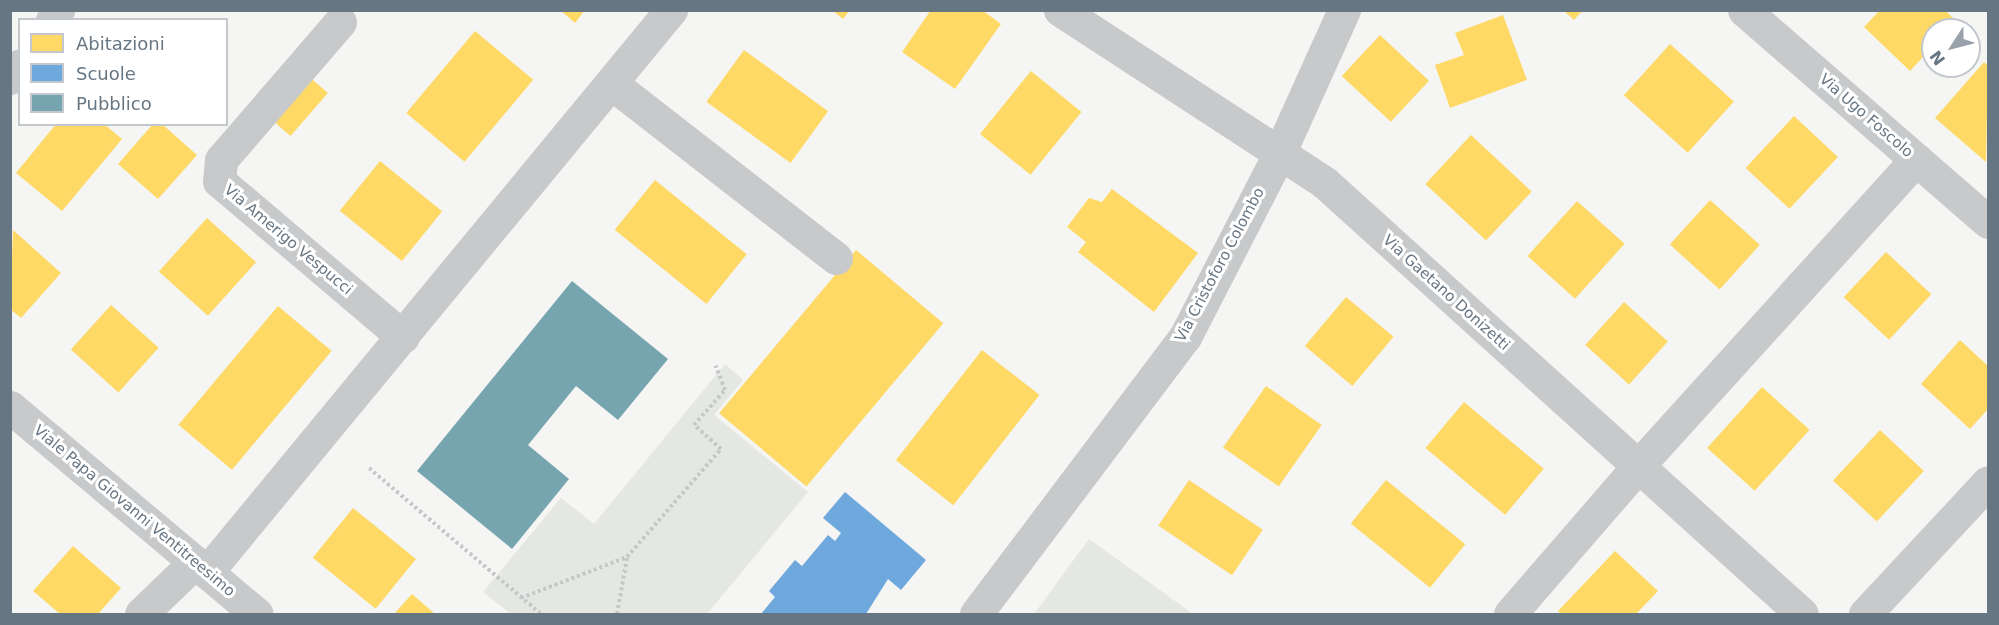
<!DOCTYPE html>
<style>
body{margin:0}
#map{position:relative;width:1999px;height:625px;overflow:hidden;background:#f5f5f4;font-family:"DejaVu Sans",sans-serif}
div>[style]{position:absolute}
.green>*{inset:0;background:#e4e7e2}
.homes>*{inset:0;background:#ffd966;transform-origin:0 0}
.schools>*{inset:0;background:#6fa8dc}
.public>*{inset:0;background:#76a5af}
.path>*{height:4px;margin-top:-2px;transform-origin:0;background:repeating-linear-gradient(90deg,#c5c7c8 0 3px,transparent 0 6px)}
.minor>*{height:33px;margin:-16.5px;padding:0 16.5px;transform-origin:16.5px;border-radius:16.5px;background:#c8c9ca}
span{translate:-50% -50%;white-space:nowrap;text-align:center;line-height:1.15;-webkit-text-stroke:6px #fff;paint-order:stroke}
.street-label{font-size:15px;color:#677683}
.frame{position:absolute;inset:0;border:12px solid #677683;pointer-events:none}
.legend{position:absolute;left:18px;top:18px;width:210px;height:108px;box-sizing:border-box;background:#fff;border:2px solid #c2c8cd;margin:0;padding:8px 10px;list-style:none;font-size:18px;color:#677683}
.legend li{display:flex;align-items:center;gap:12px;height:30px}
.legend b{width:30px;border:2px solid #c2c8cd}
.north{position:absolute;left:1921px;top:18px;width:60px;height:60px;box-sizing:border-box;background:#fff;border:2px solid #c2c8cd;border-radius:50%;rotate:234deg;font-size:16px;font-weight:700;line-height:24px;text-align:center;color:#677683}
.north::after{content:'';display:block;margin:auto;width:21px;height:27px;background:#99a2ab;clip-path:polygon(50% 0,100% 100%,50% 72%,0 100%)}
</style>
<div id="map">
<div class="green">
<div style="clip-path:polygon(725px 364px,743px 380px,714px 415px,808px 492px,707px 614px,511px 614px,483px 592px,561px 498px,594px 524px)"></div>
<div style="clip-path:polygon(1089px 539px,1193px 614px,1034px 614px)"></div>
</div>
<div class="homes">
<div style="clip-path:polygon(560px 10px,585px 10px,575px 23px)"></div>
<div style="clip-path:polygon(832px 10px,850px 10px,843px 19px)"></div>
<div style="clip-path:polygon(931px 10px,982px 10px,1001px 24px,955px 89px,902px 52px)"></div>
<div style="clip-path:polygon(1563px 10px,1583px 10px,1574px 20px)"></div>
<div style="clip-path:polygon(1880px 10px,1945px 10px,1957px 22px,1949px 30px,1933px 30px,1933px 46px,1910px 71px,1864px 27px)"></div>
<div style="clip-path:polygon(1503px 15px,1527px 80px,1450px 108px,1435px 65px,1464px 55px,1455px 33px)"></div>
<div style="left:475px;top:31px;width:76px;height:107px;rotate:40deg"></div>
<div style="left:1380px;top:35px;width:67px;height:56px;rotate:43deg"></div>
<div style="left:1670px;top:44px;width:86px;height:69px;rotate:42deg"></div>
<div style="left:744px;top:50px;width:104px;height:64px;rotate:36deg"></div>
<div style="clip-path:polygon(1984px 62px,1988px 66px,1986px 162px,1935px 118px)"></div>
<div style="left:1031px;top:71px;width:65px;height:81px;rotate:39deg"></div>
<div style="left:306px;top:74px;width:29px;height:57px;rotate:41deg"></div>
<div style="left:1794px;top:116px;width:60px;height:71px;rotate:43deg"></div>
<div style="clip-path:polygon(56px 124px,104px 124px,122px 139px,62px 211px,16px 173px)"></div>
<div style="clip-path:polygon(153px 124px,162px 124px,197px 155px,158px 199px,118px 164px)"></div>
<div style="left:1471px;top:135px;width:83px;height:67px;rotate:43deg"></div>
<div style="left:380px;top:161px;width:80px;height:64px;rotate:39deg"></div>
<div style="left:655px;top:180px;width:118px;height:64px;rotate:39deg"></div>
<div style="clip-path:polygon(1112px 189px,1198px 253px,1154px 312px,1078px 252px,1086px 242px,1067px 227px,1089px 198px,1102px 202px)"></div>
<div style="left:1710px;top:200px;width:67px;height:60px;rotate:42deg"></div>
<div style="left:1577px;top:201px;width:64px;height:74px;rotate:42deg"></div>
<div style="left:207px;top:218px;width:66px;height:72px;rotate:42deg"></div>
<div style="clip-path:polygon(13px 230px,61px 273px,21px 318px,10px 309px)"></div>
<div style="left:856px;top:250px;width:114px;height:213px;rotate:40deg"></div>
<div style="left:1886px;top:252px;width:62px;height:62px;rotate:43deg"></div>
<div style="left:1346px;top:297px;width:62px;height:64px;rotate:40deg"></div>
<div style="left:1624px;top:302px;width:59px;height:58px;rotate:42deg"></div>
<div style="left:111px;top:305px;width:64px;height:60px;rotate:42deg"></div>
<div style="left:278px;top:306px;width:70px;height:155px;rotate:40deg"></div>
<div style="clip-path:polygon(1960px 340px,1988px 366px,1988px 409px,1970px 429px,1921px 384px)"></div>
<div style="left:982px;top:350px;width:73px;height:140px;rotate:38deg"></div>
<div style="left:1266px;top:386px;width:68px;height:75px;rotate:35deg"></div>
<div style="left:1762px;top:387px;width:64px;height:82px;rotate:42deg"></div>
<div style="left:1464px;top:402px;width:104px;height:60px;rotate:40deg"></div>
<div style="left:1880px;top:430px;width:60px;height:69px;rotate:43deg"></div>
<div style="left:1189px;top:480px;width:89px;height:55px;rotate:34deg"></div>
<div style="left:1386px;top:480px;width:102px;height:56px;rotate:39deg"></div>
<div style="left:353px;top:508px;width:81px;height:64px;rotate:39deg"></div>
<div style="clip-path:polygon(73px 546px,121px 588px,98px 614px,60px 614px,33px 591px)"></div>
<div style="clip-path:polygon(1615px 551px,1658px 591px,1636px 614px,1561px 614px,1558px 611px)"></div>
<div style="clip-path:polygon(412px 594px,435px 614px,394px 614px)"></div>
</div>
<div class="schools">
<div style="clip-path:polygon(845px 492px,926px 560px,901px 590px,888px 579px,866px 614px,761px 614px,775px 597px,769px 591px,795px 560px,802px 566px,828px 535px,835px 541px,841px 533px,823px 518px)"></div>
</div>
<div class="public">
<div style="clip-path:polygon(572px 281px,668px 359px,618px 420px,576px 386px,528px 445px,569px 479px,512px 549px,417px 471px)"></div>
</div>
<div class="path">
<div style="left:369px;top:468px;width:226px;rotate:40.3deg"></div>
<div style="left:521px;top:598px;width:114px;rotate:-21.1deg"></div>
<div style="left:627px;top:557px;width:143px;rotate:-49deg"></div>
<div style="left:721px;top:449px;width:36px;rotate:-138deg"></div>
<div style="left:694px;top:425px;width:47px;rotate:-48.5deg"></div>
<div style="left:725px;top:390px;width:26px;rotate:-111deg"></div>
<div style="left:617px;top:614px;width:57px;rotate:-79.9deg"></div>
</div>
<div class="minor">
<div style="left:1060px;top:10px;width:315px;rotate:33.1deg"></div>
<div style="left:1324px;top:182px;width:644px;rotate:42.11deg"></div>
<div style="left:1744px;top:10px;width:323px;rotate:41deg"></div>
<div style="left:52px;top:20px;width:12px;rotate:-59deg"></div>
<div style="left:340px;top:22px;width:182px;rotate:130.8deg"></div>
<div style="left:221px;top:160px;width:21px;rotate:95deg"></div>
<div style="left:219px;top:181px;width:241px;rotate:40.3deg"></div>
<div style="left:10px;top:78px;width:16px;rotate:-52deg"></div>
<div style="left:611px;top:83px;width:285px;rotate:37.9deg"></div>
<div style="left:10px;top:407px;width:322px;rotate:40deg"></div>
<div style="left:207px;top:572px;width:729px;rotate:-50.46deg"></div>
<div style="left:141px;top:614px;width:75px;rotate:-43.9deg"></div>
<div style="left:976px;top:614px;width:347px;rotate:-53deg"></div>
<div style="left:1185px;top:337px;width:206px;rotate:-62.8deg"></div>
<div style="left:1279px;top:154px;width:158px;rotate:-65.7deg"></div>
<div style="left:1510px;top:614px;width:196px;rotate:-49.1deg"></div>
<div style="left:1638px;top:466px;width:414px;rotate:-47.8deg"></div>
<div style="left:1865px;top:614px;width:180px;rotate:-47deg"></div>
</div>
<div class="street-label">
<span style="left:1866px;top:116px;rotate:41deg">Via Ugo Foscolo</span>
<span style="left:288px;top:240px;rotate:40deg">Via Amerigo Vespucci</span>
<span style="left:1220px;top:265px;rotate:-62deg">Via Cristoforo Colombo</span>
<span style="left:1446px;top:293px;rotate:42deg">Via Gaetano Donizetti</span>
<span style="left:134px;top:511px;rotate:40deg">Viale Papa Giovanni Ventitreesimo</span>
</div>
<div class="frame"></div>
<ul class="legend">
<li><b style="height:16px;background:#ffd966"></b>Abitazioni</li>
<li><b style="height:16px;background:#6fa8dc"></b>Scuole</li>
<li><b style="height:16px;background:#76a5af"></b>Pubblico</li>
</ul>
<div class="north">N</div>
</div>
